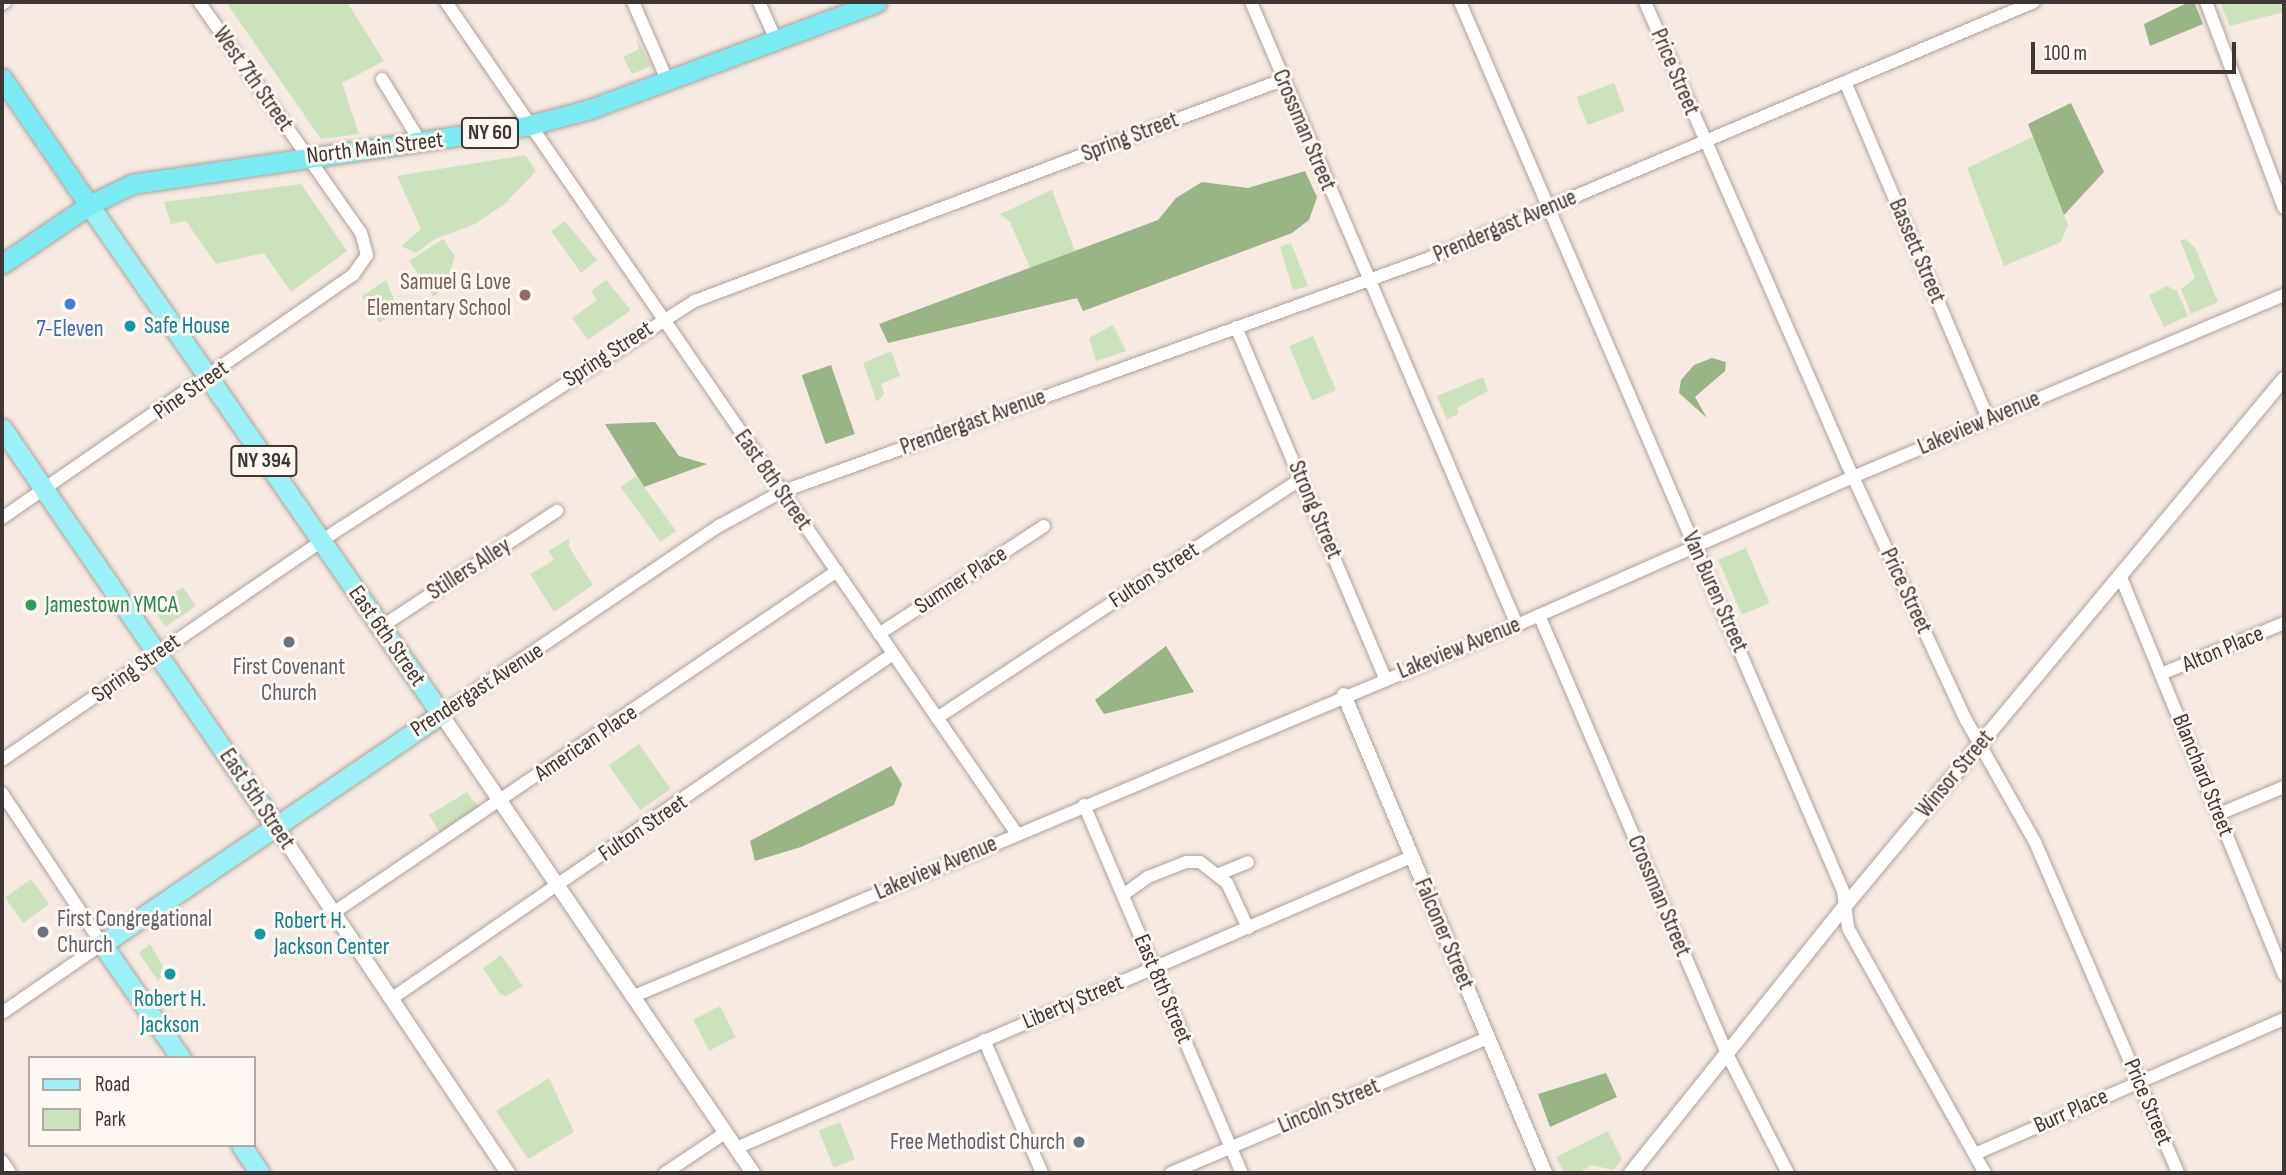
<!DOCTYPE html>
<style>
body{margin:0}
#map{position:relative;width:2286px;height:1175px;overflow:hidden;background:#f5e9e1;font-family:"Sofia Sans Condensed",sans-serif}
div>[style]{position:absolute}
.green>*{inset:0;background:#cce2bc;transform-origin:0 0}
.forest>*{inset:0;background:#99b485;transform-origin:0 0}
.roads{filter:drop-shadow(0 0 2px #aea29b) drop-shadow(0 0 2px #aea29b)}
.minor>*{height:12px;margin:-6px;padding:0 6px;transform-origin:6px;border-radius:6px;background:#fff}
.tertiary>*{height:14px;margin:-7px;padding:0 7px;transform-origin:7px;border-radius:7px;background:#fff}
.primary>*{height:19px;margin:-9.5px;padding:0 9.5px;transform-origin:9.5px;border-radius:9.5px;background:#9cf1f7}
.trunk>*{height:19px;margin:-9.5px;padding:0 9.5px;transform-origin:9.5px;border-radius:9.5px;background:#7becf4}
.dots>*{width:19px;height:19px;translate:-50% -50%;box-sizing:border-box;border:4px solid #fff7f2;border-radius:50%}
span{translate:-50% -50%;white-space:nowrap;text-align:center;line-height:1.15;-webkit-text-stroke:6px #fff7f2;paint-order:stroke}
.shield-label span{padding:2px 5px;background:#fff7f2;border:2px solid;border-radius:5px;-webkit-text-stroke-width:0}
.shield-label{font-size:21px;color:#3c3734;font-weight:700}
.street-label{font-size:23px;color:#3c3734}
.education-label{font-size:23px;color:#785e54}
.right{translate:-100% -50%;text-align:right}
.culture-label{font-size:23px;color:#0d838f}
.left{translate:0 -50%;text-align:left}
.shop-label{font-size:23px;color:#366cbe}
.leisure-label{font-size:23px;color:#27864d}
.worship-label{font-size:23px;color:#5b616d}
.frame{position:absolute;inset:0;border:4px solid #3c3734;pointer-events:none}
.legend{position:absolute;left:28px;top:1056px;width:228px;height:91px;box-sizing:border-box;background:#fff7f2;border:2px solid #b1aaa6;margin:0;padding:9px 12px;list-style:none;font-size:21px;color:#3c3734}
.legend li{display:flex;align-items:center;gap:14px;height:35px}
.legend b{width:35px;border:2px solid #b1aaa6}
.scale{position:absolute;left:2031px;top:42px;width:205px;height:32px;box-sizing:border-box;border:4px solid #3c3734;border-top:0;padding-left:9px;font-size:21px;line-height:24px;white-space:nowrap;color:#3c3734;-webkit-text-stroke:5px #fff7f2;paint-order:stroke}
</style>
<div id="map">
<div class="green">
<div style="clip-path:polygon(226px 2px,347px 2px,384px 61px,342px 83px,359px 134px,321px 139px)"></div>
<div style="clip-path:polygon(2220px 2px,2284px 2px,2284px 12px,2230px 26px)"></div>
<div style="clip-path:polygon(636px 37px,651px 66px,632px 74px,623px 57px,639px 49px)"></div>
<div style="left:1614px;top:83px;width:30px;height:40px;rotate:69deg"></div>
<div style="clip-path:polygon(2033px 137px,2068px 225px,2061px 242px,2004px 266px,1967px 168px)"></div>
<div style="clip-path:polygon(525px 155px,536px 171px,506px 203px,475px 224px,435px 239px,416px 253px,401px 246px,421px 229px,397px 176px)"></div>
<div style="clip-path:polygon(301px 184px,347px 251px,291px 292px,264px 253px,216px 264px,186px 221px,171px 224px,164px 202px)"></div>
<div style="clip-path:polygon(1052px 190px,1075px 251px,1030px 268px,1010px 222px,1000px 214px)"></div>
<div style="clip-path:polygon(565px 221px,597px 260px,581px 273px,551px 231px)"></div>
<div style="clip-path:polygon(443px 239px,455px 256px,444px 290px,433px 296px,409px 261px)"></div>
<div style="clip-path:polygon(2186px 239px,2195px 248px,2218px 302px,2191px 314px,2181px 289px,2195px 278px,2180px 240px)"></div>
<div style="clip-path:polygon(1291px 243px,1308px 286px,1293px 290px,1280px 247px)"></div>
<div style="clip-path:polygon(386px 280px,398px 310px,379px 323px,362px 296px)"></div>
<div style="clip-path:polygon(606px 280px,631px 310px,588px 340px,572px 318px,597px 300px,591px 291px)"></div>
<div style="clip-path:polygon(2167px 286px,2177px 291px,2188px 316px,2164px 327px,2149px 295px)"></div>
<div style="clip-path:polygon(1113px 325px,1126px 351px,1096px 361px,1089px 338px)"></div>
<div style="left:1313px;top:336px;width:59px;height:26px;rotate:67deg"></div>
<div style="clip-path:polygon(891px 351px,900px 376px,881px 384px,884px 394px,877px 402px,863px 363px)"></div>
<div style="clip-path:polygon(1483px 377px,1488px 391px,1457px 408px,1459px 413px,1447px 420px,1437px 396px)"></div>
<div style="left:636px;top:476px;width:68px;height:19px;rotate:54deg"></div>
<div style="clip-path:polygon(569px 538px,569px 547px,593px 585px,554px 612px,530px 574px,554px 560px,549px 551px)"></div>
<div style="left:1746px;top:548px;width:60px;height:30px;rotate:67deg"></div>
<div style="left:183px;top:587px;width:23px;height:37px;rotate:56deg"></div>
<div style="left:639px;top:744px;width:55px;height:37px;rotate:55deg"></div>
<div style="clip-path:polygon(467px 792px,480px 809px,442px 836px,429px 815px)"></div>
<div style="left:31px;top:879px;width:31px;height:32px;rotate:54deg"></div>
<div style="clip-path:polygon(150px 944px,166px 972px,158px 981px,139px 953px)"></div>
<div style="clip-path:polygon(501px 955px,523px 986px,506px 996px,500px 994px,483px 968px)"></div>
<div style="left:720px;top:1006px;width:35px;height:30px;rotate:63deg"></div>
<div style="clip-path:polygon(549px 1078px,574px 1132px,528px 1159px,496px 1111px)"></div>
<div style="left:840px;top:1122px;width:40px;height:23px;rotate:68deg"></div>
<div style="clip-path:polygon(1608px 1131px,1622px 1159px,1613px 1170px,1592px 1165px,1578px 1173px,1564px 1173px,1556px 1157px)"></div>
</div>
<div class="forest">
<div style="clip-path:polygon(2189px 2px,2194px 2px,2203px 24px,2150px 46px,2144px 24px)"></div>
<div style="clip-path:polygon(2071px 103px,2104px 172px,2064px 215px,2028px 124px)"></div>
<div style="clip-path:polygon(1305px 171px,1317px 197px,1309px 220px,1292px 233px,1083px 311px,1077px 298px,888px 343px,879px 324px,1158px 220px,1176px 198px,1202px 182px,1248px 188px)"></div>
<div style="clip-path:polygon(1712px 358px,1726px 362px,1725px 371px,1695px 397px,1707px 418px,1679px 393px,1681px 380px,1694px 365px)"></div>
<div style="left:831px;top:365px;width:73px;height:31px;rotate:71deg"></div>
<div style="clip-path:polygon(655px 422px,679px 456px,707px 464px,644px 487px,605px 424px)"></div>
<div style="clip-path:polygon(1166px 646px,1194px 692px,1104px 714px,1095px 700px)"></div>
<div style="clip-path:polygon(891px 766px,902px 784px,894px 805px,801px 847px,755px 861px,750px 841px)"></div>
<div style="clip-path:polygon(1606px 1073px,1617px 1097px,1550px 1127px,1538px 1094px)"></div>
</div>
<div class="roads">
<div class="minor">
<div style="left:446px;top:2px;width:1009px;rotate:55.54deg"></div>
<div style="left:633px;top:2px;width:85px;rotate:66.4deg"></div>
<div style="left:759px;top:2px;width:42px;rotate:65.9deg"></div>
<div style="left:1251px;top:2px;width:677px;rotate:66.88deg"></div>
<div style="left:1460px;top:2px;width:968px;rotate:66.69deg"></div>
<div style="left:1843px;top:891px;width:37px;rotate:82deg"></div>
<div style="left:1848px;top:928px;width:281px;rotate:60.8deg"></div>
<div style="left:1645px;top:2px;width:504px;rotate:66.38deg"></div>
<div style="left:1847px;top:464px;width:282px;rotate:65.1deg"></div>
<div style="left:1966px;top:720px;width:140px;rotate:60.5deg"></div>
<div style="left:2035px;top:842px;width:361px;rotate:66.6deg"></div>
<div style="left:2206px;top:2px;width:220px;rotate:69.3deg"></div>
<div style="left:2px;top:4px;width:4px;rotate:-34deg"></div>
<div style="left:382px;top:79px;width:75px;rotate:58.6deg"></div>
<div style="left:1846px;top:84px;width:364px;rotate:67deg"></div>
<div style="left:1236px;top:327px;width:381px;rotate:67deg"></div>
<div style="left:2px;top:518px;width:427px;rotate:-34.7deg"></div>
<div style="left:353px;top:275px;width:24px;rotate:-55deg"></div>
<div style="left:367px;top:255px;width:23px;rotate:-105deg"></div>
<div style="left:361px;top:233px;width:282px;rotate:-125deg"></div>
<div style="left:2120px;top:575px;width:432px;rotate:67.7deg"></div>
<div style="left:1539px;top:615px;width:478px;rotate:66.8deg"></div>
<div style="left:1727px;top:1054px;width:134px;rotate:62.9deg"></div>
<div style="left:381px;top:627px;width:211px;rotate:-33.4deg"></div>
<div style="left:879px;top:634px;width:197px;rotate:-33.2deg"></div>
<div style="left:2161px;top:674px;width:133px;rotate:-22.5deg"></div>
<div style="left:441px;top:714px;width:336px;rotate:-34.1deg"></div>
<div style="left:719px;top:526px;width:71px;rotate:-28.7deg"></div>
<div style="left:781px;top:492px;width:687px;rotate:-19.83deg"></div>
<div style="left:1427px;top:259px;width:659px;rotate:-22.95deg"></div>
<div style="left:937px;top:718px;width:435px;rotate:-33.3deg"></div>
<div style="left:2px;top:760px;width:411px;rotate:-34.4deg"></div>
<div style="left:341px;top:528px;width:421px;rotate:-32.7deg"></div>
<div style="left:695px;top:301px;width:627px;rotate:-20.63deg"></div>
<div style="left:2px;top:793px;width:181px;rotate:56.5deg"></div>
<div style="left:102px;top:944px;width:121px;rotate:145.4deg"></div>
<div style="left:1084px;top:805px;width:400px;rotate:66.8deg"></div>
<div style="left:2219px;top:814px;width:70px;rotate:-22.6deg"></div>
<div style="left:1219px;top:874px;width:31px;rotate:-22deg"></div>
<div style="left:1123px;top:895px;width:31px;rotate:-36deg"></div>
<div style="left:1148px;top:877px;width:41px;rotate:-21.5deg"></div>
<div style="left:1186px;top:862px;width:14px"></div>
<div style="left:1200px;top:862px;width:34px;rotate:38deg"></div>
<div style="left:1227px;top:883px;width:50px;rotate:65deg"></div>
<div style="left:333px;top:913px;width:609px;rotate:-34.16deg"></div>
<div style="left:632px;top:997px;width:960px;rotate:-22.8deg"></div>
<div style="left:1517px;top:625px;width:367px;rotate:-23.8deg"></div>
<div style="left:1853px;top:477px;width:468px;rotate:-22.9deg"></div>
<div style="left:391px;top:999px;width:609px;rotate:-34.5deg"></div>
<div style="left:984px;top:1040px;width:145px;rotate:66.4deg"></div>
<div style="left:736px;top:1148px;width:735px;rotate:-23.32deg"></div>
<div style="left:1975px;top:1154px;width:337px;rotate:-23.6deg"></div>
<div style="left:2px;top:1161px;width:14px;rotate:56deg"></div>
<div style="left:665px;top:1173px;width:72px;rotate:-33.7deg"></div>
<div style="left:1171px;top:1173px;width:345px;rotate:-23.1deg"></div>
</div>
<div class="tertiary">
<div style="left:1344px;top:695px;width:519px;rotate:67.19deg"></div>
<div style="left:441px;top:714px;width:555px;rotate:55.79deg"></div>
<div style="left:275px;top:825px;width:419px;rotate:56.2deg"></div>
<div style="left:1631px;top:1173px;width:342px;rotate:-51.3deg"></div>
<div style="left:1845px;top:906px;width:686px;rotate:-50.21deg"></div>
</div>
<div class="primary">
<div style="left:89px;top:205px;width:619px;rotate:55.33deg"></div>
<div style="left:441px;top:714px;width:410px;rotate:145.8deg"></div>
<div style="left:102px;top:944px;width:139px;rotate:55.3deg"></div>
<div style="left:2px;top:428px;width:482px;rotate:55.5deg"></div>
<div style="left:241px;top:1145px;width:34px;rotate:56deg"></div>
</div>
<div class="trunk">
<div style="left:2px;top:78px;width:154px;rotate:55.6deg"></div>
<div style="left:2px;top:264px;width:105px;rotate:-34.1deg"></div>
<div style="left:89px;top:205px;width:48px;rotate:-26deg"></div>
<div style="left:132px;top:184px;width:402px;rotate:-8.4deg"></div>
<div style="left:530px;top:125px;width:62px;rotate:-14.9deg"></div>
<div style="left:590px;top:109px;width:306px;rotate:-20.4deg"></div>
</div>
</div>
<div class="dots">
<div style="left:525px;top:295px;background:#8d6e63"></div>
<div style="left:70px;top:304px;background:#3f7fe0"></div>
<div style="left:130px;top:326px;background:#0f9aa8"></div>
<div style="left:31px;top:605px;background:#2e9e5b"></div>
<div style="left:289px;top:642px;background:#6b7280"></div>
<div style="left:43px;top:932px;background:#6b7280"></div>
<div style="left:260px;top:934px;background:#0f9aa8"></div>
<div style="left:170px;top:974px;background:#0f9aa8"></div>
<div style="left:1079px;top:1142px;background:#6b7280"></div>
</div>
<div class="shield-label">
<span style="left:490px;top:133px">NY 60</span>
<span style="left:264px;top:461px">NY 394</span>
</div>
<div class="street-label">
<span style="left:1675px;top:72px;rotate:67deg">Price Street</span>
<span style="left:253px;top:79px;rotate:55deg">West 7th Street</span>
<span style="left:1304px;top:130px;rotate:67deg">Crossman Street</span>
<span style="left:1130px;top:137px;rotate:-21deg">Spring Street</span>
<span style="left:375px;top:148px;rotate:-7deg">North Main Street</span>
<span style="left:1505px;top:226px;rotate:-23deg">Prendergast Avenue</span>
<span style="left:1917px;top:251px;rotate:67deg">Bassett Street</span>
<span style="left:608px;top:354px;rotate:-33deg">Spring Street</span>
<span style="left:191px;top:390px;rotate:-35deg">Pine Street</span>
<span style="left:973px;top:422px;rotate:-20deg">Prendergast Avenue</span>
<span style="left:1979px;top:423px;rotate:-23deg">Lakeview Avenue</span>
<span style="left:773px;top:480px;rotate:55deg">East 8th Street</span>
<span style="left:1315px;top:510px;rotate:67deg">Strong Street</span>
<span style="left:469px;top:569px;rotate:-33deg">Stillers Alley</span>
<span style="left:1154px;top:575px;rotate:-33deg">Fulton Street</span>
<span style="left:961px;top:580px;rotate:-33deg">Sumner Place</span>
<span style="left:1906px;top:591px;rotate:65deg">Price Street</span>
<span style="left:1715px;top:592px;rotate:66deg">Van Buren Street</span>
<span style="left:387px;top:636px;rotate:55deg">East 6th Street</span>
<span style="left:1459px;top:648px;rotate:-22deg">Lakeview Avenue</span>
<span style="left:2223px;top:649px;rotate:-23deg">Alton Place</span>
<span style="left:136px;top:668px;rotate:-35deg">Spring Street</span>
<span style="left:477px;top:690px;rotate:-33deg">Prendergast Avenue</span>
<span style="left:586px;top:743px;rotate:-34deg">American Place</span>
<span style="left:1955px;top:774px;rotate:-50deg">Winsor Street</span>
<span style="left:2203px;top:775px;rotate:68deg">Blanchard Street</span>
<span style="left:257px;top:799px;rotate:56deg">East 5th Street</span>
<span style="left:643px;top:828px;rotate:-34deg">Fulton Street</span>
<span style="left:936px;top:868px;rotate:-23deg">Lakeview Avenue</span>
<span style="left:1659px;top:896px;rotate:67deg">Crossman Street</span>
<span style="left:1444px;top:934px;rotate:67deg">Falconer Street</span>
<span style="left:1163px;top:989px;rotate:67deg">East 8th Street</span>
<span style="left:1073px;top:1002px;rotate:-23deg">Liberty Street</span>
<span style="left:2148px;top:1102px;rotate:67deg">Price Street</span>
<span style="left:1329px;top:1106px;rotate:-23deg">Lincoln Street</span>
<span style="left:2071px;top:1111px;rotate:-24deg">Burr Place</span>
</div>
<div class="education-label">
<span class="right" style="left:511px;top:295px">Samuel G Love<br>Elementary School</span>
</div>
<div class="culture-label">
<span class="left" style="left:144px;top:326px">Safe House</span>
<span class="left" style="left:274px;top:934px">Robert H.<br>Jackson Center</span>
<span style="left:170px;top:1012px">Robert H.<br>Jackson</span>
</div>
<div class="shop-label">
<span style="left:70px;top:329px">7-Eleven</span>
</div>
<div class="leisure-label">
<span class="left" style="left:45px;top:605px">Jamestown YMCA</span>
</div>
<div class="worship-label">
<span style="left:289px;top:680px">First Covenant<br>Church</span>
<span class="left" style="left:57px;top:932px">First Congregational<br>Church</span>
<span class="right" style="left:1065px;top:1142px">Free Methodist Church</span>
</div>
<div class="frame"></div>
<ul class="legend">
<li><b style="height:9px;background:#9cf1f7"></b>Road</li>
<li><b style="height:19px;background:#cce2bc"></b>Park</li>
</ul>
<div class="scale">100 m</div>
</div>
